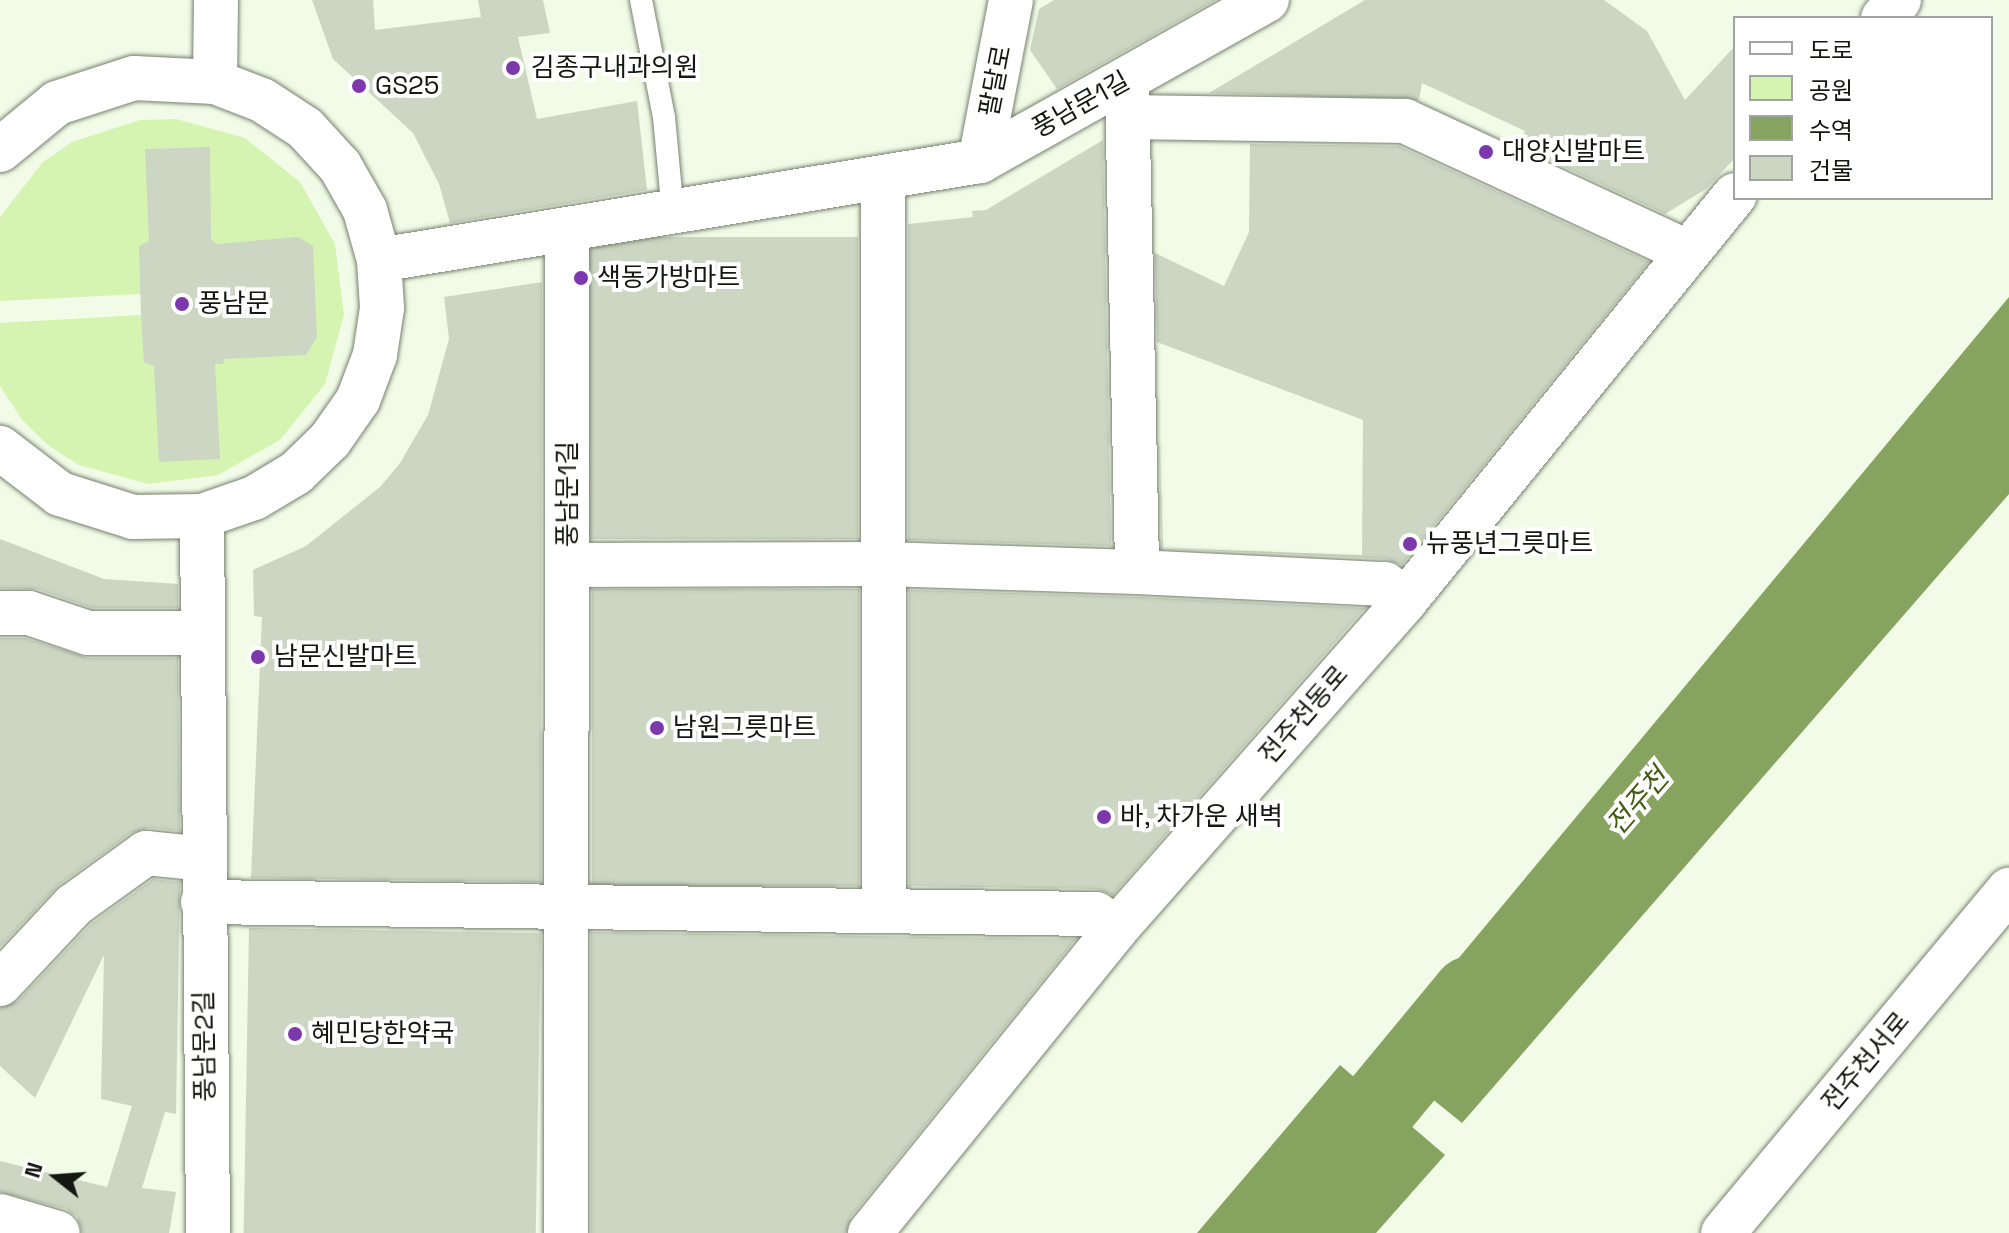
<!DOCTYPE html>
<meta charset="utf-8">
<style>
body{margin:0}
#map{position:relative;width:2009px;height:1233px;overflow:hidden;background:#f1fbe7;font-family:"Space Grotesk","Noto Sans KR",sans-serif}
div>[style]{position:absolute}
.green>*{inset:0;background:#d5f4b1}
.water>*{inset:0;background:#86a460}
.river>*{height:78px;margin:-39px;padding:0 39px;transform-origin:39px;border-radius:39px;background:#86a460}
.building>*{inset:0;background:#ccd6c3;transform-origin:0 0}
.roads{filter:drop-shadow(0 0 2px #78806f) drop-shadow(0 0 2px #78806f)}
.lane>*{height:22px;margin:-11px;padding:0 11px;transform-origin:11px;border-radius:11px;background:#fff}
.street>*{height:44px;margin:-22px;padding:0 22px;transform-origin:22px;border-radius:22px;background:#fff}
.secondary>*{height:44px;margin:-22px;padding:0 22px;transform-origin:22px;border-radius:22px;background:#fff}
.dots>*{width:22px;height:22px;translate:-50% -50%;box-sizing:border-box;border:4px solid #fff;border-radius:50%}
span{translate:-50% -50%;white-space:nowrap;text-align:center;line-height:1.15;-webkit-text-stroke:8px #fff;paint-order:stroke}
.poi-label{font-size:26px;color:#141811}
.left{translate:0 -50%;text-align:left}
.street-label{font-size:26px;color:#141811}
.water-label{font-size:28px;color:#425d13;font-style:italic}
.legend{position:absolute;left:1733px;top:16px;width:260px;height:184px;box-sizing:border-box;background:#fff;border:2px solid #a1a3a0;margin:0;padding:10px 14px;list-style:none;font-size:24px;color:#141811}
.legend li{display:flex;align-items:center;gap:16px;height:40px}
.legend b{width:40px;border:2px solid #a1a3a0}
.north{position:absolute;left:16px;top:1137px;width:80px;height:80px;-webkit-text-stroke:6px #fff;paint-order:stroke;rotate:287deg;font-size:22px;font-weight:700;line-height:32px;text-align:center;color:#141811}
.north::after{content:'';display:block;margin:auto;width:28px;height:36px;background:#141811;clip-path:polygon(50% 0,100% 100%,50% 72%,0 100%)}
</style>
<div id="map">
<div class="green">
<div style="clip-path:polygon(176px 119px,245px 138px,300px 182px,335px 244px,344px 315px,325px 384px,280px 440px,218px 475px,148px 484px,79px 465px,49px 446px,23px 421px,0 386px,0 323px,141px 315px,141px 294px,0 301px,0 217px,43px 162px,72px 142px,140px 120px)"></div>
</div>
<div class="water">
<div style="clip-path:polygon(2009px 297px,2009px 494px,1462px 1123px,1378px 1055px)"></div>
<div style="clip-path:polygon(1340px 1065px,1445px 1155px,1376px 1233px,1197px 1233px)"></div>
</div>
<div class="river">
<div style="left:1274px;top:1233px;width:309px;rotate:-50.4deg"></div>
</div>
<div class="building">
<div style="clip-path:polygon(312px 0,373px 0,375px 30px,481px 17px,478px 0,543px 0,550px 33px,518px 37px,537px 119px,637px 101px,647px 190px,450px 223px,439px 184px,413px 133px,333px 59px)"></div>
<div style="clip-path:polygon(1054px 0,1216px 0,1057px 89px,1030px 50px,1039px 9px)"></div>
<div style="clip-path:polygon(1365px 0,1604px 0,1647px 31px,1685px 100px,1735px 46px,1735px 158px,1706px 189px,1665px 214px,1519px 146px,1525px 131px,1422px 83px,1419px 100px,1209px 93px)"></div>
<div style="clip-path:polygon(1103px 140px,1111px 546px,908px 540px,908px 224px,973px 217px,972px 211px,986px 210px)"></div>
<div style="clip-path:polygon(1250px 144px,1399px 146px,1649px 262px,1402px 565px,1386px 559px,1162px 548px,1159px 430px,1163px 548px,1362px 555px,1363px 420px,1157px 342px,1155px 253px,1224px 286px,1249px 232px)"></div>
<div style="clip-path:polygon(210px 147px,211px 239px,217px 244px,298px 237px,313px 246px,317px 337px,306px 355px,223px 359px,224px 364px,215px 364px,220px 459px,159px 462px,154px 366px,144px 362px,141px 315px,139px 246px,149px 241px,145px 149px)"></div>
<div style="left:858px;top:237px;width:302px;height:269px;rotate:90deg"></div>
<div style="clip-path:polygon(542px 282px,541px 882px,251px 878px,262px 617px,254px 616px,253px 570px,306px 546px,380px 487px,400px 463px,428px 415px,449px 339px,444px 297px)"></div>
<div style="clip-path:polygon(0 539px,104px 579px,178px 584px,178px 608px,92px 608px,37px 589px,0 588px)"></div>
<div style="left:859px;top:589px;width:297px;height:267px;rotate:90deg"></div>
<div style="clip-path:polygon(909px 590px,1136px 597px,1365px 608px,1113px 895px,1096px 889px,909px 886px)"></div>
<div style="clip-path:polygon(0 638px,25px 638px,88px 658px,178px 658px,180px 831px,149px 828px,131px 833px,59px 885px,0 947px)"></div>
<div style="clip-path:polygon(153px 879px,180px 882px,176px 1114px,165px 1112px,142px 1188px,176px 1192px,169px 1233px,82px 1233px,77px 1216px,66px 1209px,0 1192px,0 1161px,107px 1187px,132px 1106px,101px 1099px,104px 955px,35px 1098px,0 1066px,0 1008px,18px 1001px,91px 924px)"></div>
<div style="left:249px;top:928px;width:292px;height:305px;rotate:1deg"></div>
<div style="clip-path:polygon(591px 932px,1076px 939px,851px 1217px,846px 1233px,591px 1233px)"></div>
</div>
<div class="roads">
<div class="lane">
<div style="left:641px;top:0;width:119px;rotate:78.9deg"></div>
<div style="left:664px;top:117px;width:97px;rotate:84.7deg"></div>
</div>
<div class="street">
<div style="left:1883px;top:18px;width:24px;rotate:-48deg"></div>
<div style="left:215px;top:82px;width:82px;rotate:-89.3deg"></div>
<div style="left:1127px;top:87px;width:485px;rotate:88.8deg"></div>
<div style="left:1128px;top:117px;width:277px;rotate:0.8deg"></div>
<div style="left:1405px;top:121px;width:311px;rotate:24.9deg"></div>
<div style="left:0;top:150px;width:74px;rotate:-39.5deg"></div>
<div style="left:57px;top:103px;width:81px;rotate:-18deg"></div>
<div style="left:134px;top:78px;width:81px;rotate:2.8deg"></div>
<div style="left:215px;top:82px;width:50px;rotate:21deg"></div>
<div style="left:262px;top:100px;width:51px;rotate:33.1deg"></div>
<div style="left:305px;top:128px;width:52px;rotate:47.4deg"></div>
<div style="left:340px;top:166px;width:51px;rotate:60.4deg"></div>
<div style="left:365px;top:210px;width:52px;rotate:74.4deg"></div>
<div style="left:379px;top:260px;width:48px;rotate:86.4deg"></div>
<div style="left:382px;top:308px;width:48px;rotate:98.5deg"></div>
<div style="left:375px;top:355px;width:48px;rotate:110.7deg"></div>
<div style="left:358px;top:400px;width:49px;rotate:125deg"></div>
<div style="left:330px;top:440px;width:47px;rotate:135.9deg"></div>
<div style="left:296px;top:473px;width:49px;rotate:149.2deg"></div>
<div style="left:254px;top:498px;width:55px;rotate:160.9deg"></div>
<div style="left:202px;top:516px;width:69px;rotate:179.2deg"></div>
<div style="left:133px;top:517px;width:77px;rotate:-162.5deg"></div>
<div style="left:60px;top:494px;width:76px;rotate:-142.5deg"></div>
<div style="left:980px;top:161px;width:164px;rotate:-79.1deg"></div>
<div style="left:883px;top:178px;width:730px;rotate:89.92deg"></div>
<div style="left:379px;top:260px;width:609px;rotate:-9.35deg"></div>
<div style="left:980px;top:161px;width:329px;rotate:-29.3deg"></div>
<div style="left:202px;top:516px;width:717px;rotate:89.52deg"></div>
<div style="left:568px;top:565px;width:315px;rotate:-0.2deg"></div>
<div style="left:883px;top:564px;width:254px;rotate:1.8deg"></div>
<div style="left:1137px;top:572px;width:248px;rotate:2.8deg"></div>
<div style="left:1385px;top:584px;width:26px;rotate:40deg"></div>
<div style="left:0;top:613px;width:29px"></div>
<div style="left:29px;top:613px;width:62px;rotate:18.7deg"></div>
<div style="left:88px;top:633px;width:114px"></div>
<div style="left:203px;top:902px;width:893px;rotate:0.77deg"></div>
<div style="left:1096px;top:914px;width:25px;rotate:37deg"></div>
<div style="left:0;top:984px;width:108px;rotate:-46.9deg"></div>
<div style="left:74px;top:905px;width:89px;rotate:-35.8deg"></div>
<div style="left:146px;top:853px;width:58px;rotate:5.9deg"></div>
<div style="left:0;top:1216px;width:60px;rotate:16.3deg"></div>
<div style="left:566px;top:1233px;width:1001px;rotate:-89.94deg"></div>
<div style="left:870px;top:1233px;width:391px;rotate:-51deg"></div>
<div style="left:1116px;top:929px;width:437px;rotate:-48.6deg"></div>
<div style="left:1405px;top:601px;width:523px;rotate:-50.9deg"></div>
</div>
<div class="secondary">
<div style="left:1723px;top:1233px;width:447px;rotate:-50.2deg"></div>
</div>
</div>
<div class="dots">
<div style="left:513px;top:68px;background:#7c38ac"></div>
<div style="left:359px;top:86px;background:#7c38ac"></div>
<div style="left:1486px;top:152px;background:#7c38ac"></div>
<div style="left:581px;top:278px;background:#7c38ac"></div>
<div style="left:182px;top:304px;background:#7c38ac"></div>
<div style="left:1410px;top:544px;background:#7c38ac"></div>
<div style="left:258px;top:657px;background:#7c38ac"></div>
<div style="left:657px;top:728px;background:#7c38ac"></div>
<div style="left:1104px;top:817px;background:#7c38ac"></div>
<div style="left:295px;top:1034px;background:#7c38ac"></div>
</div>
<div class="poi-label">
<span class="left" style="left:531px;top:68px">김종구내과의원</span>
<span class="left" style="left:375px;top:86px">GS25</span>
<span class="left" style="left:1502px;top:152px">대양신발마트</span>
<span class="left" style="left:597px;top:278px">색동가방마트</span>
<span class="left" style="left:198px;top:304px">풍남문</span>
<span class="left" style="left:1426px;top:544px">뉴풍년그릇마트</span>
<span class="left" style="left:274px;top:657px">남문신발마트</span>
<span class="left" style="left:673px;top:728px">남원그릇마트</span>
<span class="left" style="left:1120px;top:817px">바, 차가운 새벽</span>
<span class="left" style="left:311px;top:1034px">혜민당한약국</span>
</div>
<div class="street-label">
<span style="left:996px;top:81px;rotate:-79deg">팔달로</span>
<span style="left:1081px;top:105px;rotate:-29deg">풍남문1길</span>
<span style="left:568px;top:494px;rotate:-90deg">풍남문1길</span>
<span style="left:1304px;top:715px;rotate:-49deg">전주천동로</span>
<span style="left:205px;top:1046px;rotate:-91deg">풍남문2길</span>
<span style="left:1866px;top:1062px;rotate:-50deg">전주천서로</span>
</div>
<div class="water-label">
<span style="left:1637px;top:801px;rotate:-49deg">전주천</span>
</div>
<ul class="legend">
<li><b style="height:10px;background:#fff"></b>도로</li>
<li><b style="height:22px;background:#d5f4b1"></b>공원</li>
<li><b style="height:22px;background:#86a460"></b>수역</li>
<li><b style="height:22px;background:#ccd6c3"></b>건물</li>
</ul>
<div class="north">N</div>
</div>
